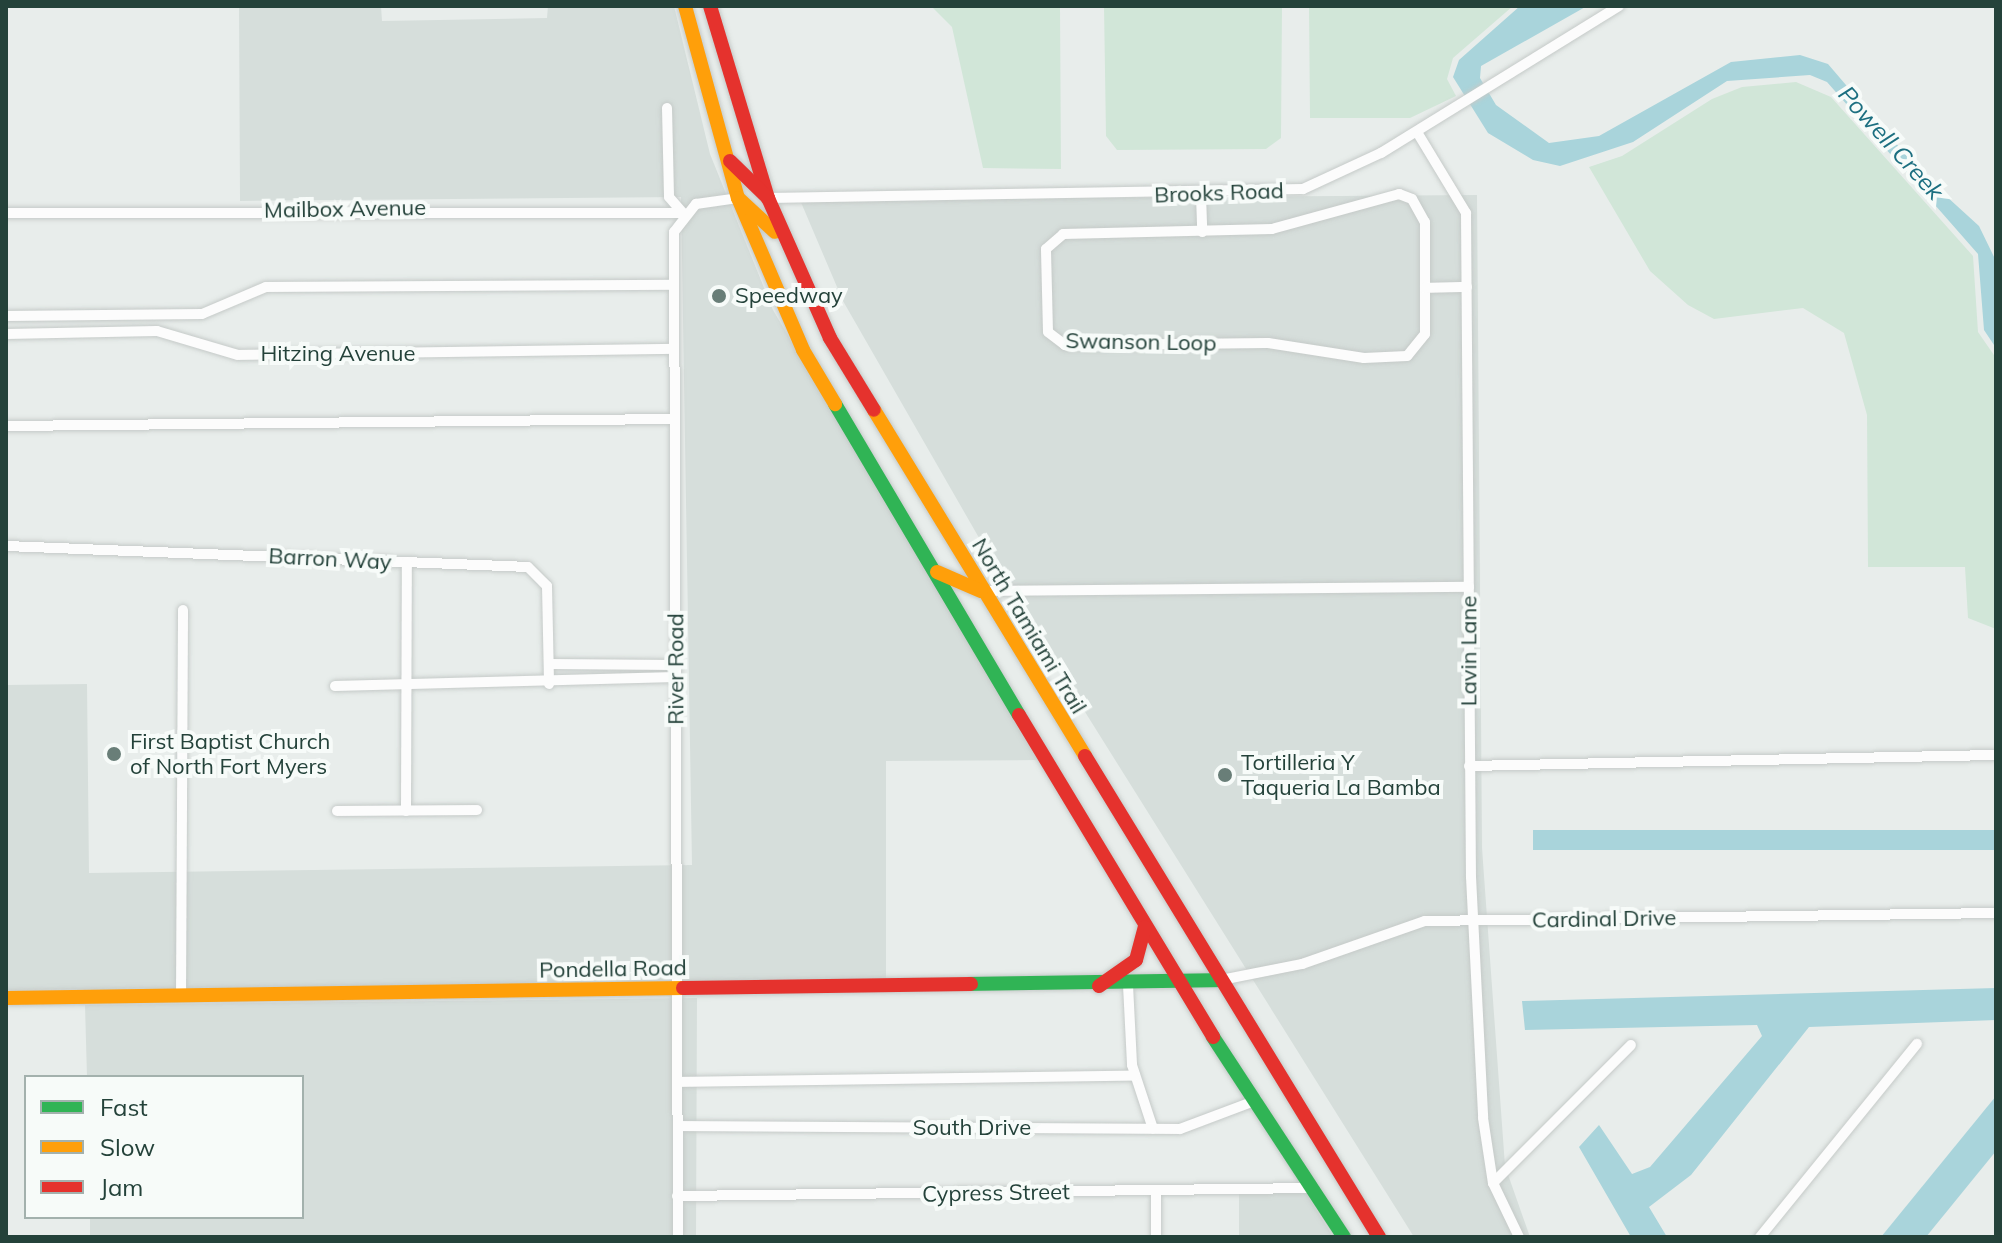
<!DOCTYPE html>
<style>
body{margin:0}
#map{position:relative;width:2002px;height:1243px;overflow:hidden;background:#e8edeb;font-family:Mulish,sans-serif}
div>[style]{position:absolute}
.built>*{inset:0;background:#d6dedb}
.green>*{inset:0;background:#d1e6d8}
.water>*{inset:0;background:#a9d4db;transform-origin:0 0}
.roads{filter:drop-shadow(0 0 2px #c5cac8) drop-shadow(0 0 2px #c5cac8)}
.street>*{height:10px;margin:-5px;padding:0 5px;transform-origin:5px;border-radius:5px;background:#fcfcfc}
.fast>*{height:14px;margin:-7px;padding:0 7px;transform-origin:7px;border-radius:7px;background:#30b455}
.slow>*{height:14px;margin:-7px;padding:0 7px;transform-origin:7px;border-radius:7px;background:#ff9f0a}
.jam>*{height:14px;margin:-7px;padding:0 7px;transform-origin:7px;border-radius:7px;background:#e5322d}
.dots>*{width:22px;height:22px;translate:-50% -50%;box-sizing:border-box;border:4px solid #f7fbf9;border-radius:50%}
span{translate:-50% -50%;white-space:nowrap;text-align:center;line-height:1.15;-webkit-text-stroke:8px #f7fbf9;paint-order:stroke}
.street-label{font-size:22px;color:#24423a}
.poi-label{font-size:22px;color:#24423a}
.left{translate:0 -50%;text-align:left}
.water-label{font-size:24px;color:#1c6f80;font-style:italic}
.frame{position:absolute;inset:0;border:8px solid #24423a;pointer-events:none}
.legend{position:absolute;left:24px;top:1075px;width:280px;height:144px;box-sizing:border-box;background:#f7fbf9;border:2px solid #a3b1ad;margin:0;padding:10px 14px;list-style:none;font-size:24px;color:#24423a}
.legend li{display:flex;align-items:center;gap:16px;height:40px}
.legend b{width:40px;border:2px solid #a3b1ad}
</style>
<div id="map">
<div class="built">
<div style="clip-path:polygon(239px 6px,381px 6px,382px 21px,547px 18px,548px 6px,674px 6px,710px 154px,773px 310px,1038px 760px,886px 761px,886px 980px,6px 990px,6px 685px,87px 684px,89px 873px,692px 865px,681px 197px,240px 201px)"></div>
<div style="clip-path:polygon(1477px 195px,1482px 848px,1505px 1166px,1530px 1237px,1414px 1237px,1013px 597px,843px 301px,800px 200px)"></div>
<div style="clip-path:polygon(697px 998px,696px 1237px,90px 1237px,90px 1217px,302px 1217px,302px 1077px,87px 1077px,85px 1005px)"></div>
<div style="clip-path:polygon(1303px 1188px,1333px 1237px,1239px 1237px,1239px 1190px)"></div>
</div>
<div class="green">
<div style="clip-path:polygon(931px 6px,1060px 6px,1061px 169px,983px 168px,952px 27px)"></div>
<div style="clip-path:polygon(1104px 6px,1282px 6px,1281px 138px,1266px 149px,1117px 150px,1106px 136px)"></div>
<div style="clip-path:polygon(1309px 6px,1513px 6px,1453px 58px,1447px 79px,1456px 96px,1410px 118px,1310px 118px)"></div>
<div style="clip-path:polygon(1796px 82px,1831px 97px,1973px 256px,1978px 332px,1996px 358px,1996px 629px,1968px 618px,1965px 567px,1868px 567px,1867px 415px,1844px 333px,1803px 308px,1714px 319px,1688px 305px,1650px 271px,1589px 167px,1622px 156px,1712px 99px,1742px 87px)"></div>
</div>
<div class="water">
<div style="clip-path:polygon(1520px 6px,1587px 6px,1481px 66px,1480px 78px,1496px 105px,1549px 143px,1599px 136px,1731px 62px,1800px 55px,1828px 64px,1923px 175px,1979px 226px,1996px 261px,1996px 348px,1984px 330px,1978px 254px,1827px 82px,1810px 75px,1727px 81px,1633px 142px,1560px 166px,1533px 160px,1488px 133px,1453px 77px,1459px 60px)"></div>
<div style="left:1996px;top:830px;width:20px;height:463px;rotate:90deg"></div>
<div style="clip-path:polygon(1996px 988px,1996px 1020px,1809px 1027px,1691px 1175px,1649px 1207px,1667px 1237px,1631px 1237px,1579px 1147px,1599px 1125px,1632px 1174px,1650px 1167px,1762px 1036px,1757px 1025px,1525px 1030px,1522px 1001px)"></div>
<div style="clip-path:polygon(1996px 1096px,1996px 1151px,1926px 1237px,1881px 1237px)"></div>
</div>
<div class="roads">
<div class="street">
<div style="left:667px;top:108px;width:89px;rotate:88.7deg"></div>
<div style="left:669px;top:197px;width:21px;rotate:49deg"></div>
<div style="left:1417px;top:132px;width:95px;rotate:58.8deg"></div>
<div style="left:1466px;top:213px;width:664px;rotate:89.57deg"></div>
<div style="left:1471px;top:877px;width:241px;rotate:87.1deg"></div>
<div style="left:1483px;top:1118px;width:66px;rotate:81.3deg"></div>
<div style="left:1493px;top:1183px;width:60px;rotate:64.3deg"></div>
<div style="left:1399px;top:194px;width:14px;rotate:21deg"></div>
<div style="left:1412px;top:199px;width:26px;rotate:61deg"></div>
<div style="left:1425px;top:222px;width:112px;rotate:90deg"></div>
<div style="left:1425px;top:334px;width:28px;rotate:129deg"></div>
<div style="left:1407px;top:356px;width:43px;rotate:177.3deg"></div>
<div style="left:1364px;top:358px;width:97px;rotate:-171.1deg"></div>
<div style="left:1268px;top:343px;width:203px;rotate:179.4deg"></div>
<div style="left:1065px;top:345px;width:21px;rotate:-143deg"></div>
<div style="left:1048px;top:332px;width:83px;rotate:-91.4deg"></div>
<div style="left:1046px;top:249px;width:23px;rotate:-41deg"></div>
<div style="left:1063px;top:234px;width:209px;rotate:-1.4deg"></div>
<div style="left:1272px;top:229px;width:132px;rotate:-15.4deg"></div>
<div style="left:1201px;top:195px;width:37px;rotate:88deg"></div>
<div style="left:768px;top:198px;width:535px;rotate:-0.96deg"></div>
<div style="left:1303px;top:189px;width:86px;rotate:-24.8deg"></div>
<div style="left:1381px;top:153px;width:280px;rotate:-31.7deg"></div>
<div style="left:6px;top:213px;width:677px"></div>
<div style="left:1425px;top:288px;width:42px;rotate:-1.4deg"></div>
<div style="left:6px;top:316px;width:196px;rotate:-0.6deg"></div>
<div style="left:202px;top:314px;width:69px;rotate:-22.9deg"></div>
<div style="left:266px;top:287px;width:408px;rotate:-0.3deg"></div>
<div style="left:6px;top:334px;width:151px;rotate:-1.1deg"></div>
<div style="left:157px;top:331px;width:84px;rotate:16.5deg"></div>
<div style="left:238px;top:355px;width:436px;rotate:-0.8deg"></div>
<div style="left:6px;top:426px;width:668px;rotate:-0.6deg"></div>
<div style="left:6px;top:546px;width:522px;rotate:2.3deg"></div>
<div style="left:528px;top:567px;width:27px;rotate:45deg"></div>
<div style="left:547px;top:586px;width:98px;rotate:88.8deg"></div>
<div style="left:983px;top:591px;width:486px;rotate:-0.5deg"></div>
<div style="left:549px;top:664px;width:127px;rotate:0.5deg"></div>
<div style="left:335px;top:686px;width:341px;rotate:-1.5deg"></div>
<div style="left:1469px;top:766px;width:527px;rotate:-1.2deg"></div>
<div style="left:337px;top:811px;width:140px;rotate:-0.4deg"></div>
<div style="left:406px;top:811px;width:249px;rotate:-89.8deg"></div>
<div style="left:1221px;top:980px;width:83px;rotate:-11.2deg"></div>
<div style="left:1302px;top:964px;width:130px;rotate:-19.3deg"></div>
<div style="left:1425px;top:921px;width:571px;rotate:-0.8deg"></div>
<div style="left:1128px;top:985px;width:80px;rotate:87.1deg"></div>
<div style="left:1132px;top:1065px;width:67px;rotate:71.8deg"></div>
<div style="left:181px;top:996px;width:386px;rotate:-89.7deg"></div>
<div style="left:678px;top:1082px;width:457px;rotate:-0.8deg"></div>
<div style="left:678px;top:1126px;width:502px;rotate:0.34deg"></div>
<div style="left:1180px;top:1129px;width:82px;rotate:-20.6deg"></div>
<div style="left:1493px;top:1183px;width:195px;rotate:-45deg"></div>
<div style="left:1156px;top:1192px;width:45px;rotate:90deg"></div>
<div style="left:677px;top:1196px;width:637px;rotate:-0.72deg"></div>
<div style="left:678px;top:1237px;width:1005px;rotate:-90.23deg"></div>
<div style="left:674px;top:232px;width:36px;rotate:-52deg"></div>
<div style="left:696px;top:204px;width:42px;rotate:-8.1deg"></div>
<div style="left:1760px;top:1237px;width:249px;rotate:-50.9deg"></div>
</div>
<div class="fast">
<div style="left:835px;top:404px;width:361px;rotate:59.4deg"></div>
<div style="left:971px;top:984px;width:250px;rotate:-0.9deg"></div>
<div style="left:1213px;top:1037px;width:239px;rotate:56.8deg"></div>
</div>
<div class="slow">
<div style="left:685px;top:6px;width:199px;rotate:74.6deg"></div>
<div style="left:738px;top:198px;width:165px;rotate:66.8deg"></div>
<div style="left:803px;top:350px;width:63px;rotate:59.3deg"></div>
<div style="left:738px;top:198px;width:50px;rotate:42.6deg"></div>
<div style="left:874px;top:410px;width:405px;rotate:58.6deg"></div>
<div style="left:937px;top:572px;width:48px;rotate:23.4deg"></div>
<div style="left:6px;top:998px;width:677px;rotate:-0.85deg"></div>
</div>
<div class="jam">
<div style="left:710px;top:6px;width:201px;rotate:73.2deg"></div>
<div style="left:768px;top:198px;width:153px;rotate:66.1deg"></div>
<div style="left:830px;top:338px;width:84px;rotate:58.6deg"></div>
<div style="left:730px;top:161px;width:53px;rotate:44.2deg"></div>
<div style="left:1019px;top:715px;width:376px;rotate:58.9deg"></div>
<div style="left:1085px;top:756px;width:564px;rotate:58.57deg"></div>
<div style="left:1099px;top:986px;width:45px;rotate:-35.1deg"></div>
<div style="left:1136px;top:960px;width:34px;rotate:-75deg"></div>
<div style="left:683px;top:988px;width:288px;rotate:-0.8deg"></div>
</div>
</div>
<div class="dots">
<div style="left:719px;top:296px;background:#697e78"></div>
<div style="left:114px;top:754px;background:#697e78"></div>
<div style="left:1225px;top:775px;background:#697e78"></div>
</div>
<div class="street-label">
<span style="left:1219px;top:193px;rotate:-2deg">Brooks Road</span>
<span style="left:345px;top:209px;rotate:-1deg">Mailbox Avenue</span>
<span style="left:1141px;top:342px;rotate:1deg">Swanson Loop</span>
<span style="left:338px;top:354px">Hitzing Avenue</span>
<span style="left:330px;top:559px;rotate:3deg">Barron Way</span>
<span style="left:1029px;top:626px;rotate:59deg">North Tamiami Trail</span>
<span style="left:1469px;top:651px;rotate:-90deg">Lavin Lane</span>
<span style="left:676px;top:669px;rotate:-90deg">River Road</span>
<span style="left:1604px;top:919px;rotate:-1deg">Cardinal Drive</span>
<span style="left:613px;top:969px;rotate:-1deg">Pondella Road</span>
<span style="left:972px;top:1128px">South Drive</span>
<span style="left:996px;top:1193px;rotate:-1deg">Cypress Street</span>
</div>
<div class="poi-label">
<span class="left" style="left:735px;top:296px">Speedway</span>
<span class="left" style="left:130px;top:754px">First Baptist Church<br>of North Fort Myers</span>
<span class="left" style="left:1241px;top:775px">Tortilleria Y<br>Taqueria La Bamba</span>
</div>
<div class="water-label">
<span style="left:1891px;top:143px;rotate:48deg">Powell Creek</span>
</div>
<div class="frame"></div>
<ul class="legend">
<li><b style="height:10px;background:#30b455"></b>Fast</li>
<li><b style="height:10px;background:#ff9f0a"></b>Slow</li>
<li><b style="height:10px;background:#e5322d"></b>Jam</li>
</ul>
</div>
